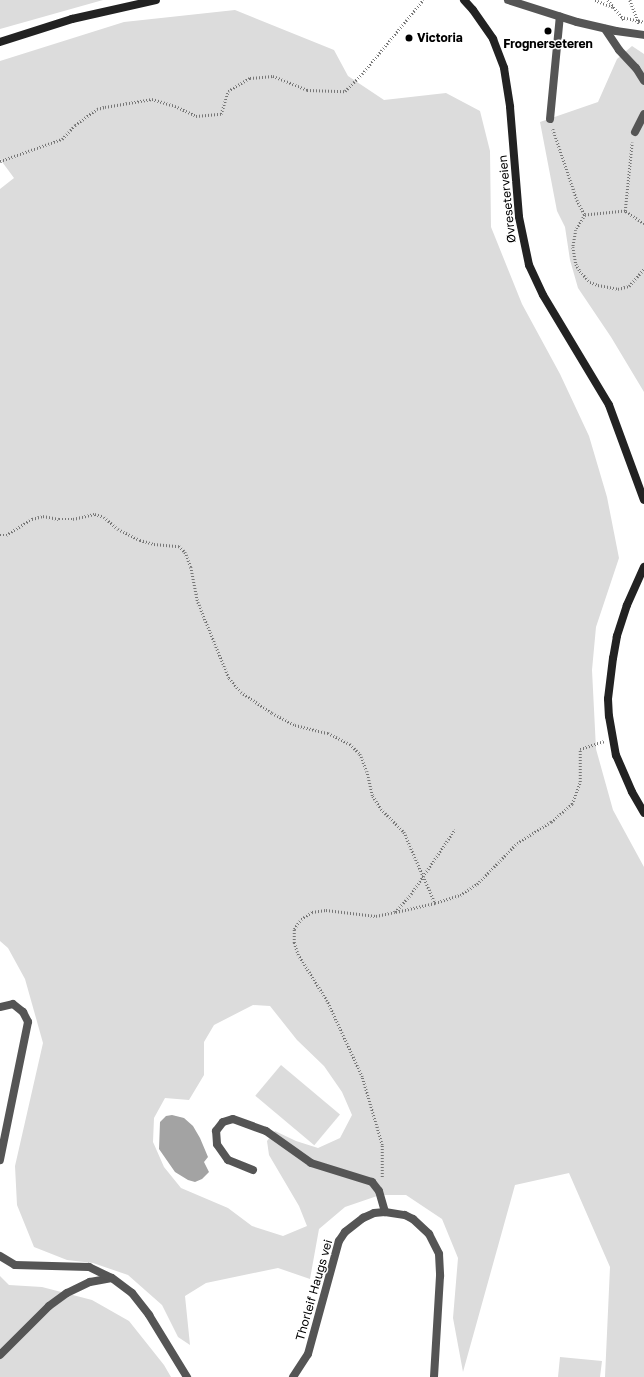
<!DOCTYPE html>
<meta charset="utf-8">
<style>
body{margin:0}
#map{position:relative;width:644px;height:1377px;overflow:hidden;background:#fff;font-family:"Golos Text",sans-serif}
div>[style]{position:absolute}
.green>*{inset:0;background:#dcdcdc;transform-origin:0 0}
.water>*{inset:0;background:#a3a3a3}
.path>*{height:2.5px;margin-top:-1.25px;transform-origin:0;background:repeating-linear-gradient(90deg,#777 0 1px,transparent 0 3px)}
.service>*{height:8px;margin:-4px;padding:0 4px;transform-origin:4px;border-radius:4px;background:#555}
.minor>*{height:8px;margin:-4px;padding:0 4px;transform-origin:4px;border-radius:4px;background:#555}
.secondary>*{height:8px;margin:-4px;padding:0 4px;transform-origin:4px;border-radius:4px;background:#222}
.dots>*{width:11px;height:11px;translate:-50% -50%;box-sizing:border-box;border:2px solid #fff;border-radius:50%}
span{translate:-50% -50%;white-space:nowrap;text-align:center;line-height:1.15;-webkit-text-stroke:3px #fff;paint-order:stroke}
.poi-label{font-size:12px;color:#000;font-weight:700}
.left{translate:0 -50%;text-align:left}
.street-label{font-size:12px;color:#000}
</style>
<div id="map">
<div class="green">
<div style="clip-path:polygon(0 0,103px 0,0 29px)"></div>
<div style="clip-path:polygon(evenodd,235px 10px,334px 50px,348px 76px,384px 100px,446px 93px,480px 111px,490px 151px,491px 227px,522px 304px,560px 374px,589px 436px,607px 497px,619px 558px,596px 627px,592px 670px,596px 749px,613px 810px,644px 867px,644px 1377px,605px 1377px,610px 1267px,569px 1173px,515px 1185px,463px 1372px,453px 1318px,458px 1258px,442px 1219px,406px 1195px,380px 1195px,345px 1207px,319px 1229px,310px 1279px,278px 1268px,206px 1283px,185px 1296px,190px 1345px,178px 1337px,162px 1305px,128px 1275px,93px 1263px,67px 1260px,34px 1247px,17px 1205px,15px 1166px,43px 1043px,25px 979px,8px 948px,0 941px,0 189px,14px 178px,0 159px,0 61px,124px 22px,235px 10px,253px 1005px,270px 1006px,297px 1040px,324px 1066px,342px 1092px,352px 1115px,340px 1138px,318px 1148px,296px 1141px,275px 1131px,267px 1141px,269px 1155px,299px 1206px,307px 1226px,283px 1236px,252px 1226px,228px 1208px,181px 1188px,164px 1167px,153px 1142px,154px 1118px,165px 1098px,189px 1100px,204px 1075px,204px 1042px,214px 1025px,253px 1005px)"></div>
<div style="clip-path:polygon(632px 46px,644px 54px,644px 392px,611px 337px,578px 288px,570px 260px,565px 227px,557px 211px,540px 122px,598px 102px,617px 59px)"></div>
<div style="left:281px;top:1065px;width:77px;height:40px;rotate:40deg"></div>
<div style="clip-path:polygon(0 1276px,9px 1285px,42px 1287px,92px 1300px,129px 1321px,164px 1365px,171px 1377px,0 1377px)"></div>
<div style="clip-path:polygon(560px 1357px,602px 1361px,600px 1377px,558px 1377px)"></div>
</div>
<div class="water">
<div style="clip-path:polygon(172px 1115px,184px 1118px,193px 1126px,200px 1138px,208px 1157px,204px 1162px,209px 1172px,202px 1179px,195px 1182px,188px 1180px,175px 1172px,159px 1149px,160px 1122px,166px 1116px)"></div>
</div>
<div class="path">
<div style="left:595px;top:0;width:19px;rotate:21deg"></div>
<div style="left:608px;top:0;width:26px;rotate:51deg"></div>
<div style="left:630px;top:0;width:26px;rotate:69deg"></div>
<div style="left:621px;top:17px;width:24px;rotate:12deg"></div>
<div style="left:553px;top:129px;width:75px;rotate:71.3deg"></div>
<div style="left:577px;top:200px;width:17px;rotate:62deg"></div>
<div style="left:0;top:161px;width:66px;rotate:-19.5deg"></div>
<div style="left:62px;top:139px;width:19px;rotate:-47deg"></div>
<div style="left:75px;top:125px;width:27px;rotate:-36deg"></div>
<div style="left:97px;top:109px;width:8px;rotate:-14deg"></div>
<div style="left:105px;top:107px;width:48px;rotate:-9.7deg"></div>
<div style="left:152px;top:99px;width:24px;rotate:17deg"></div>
<div style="left:175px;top:106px;width:23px;rotate:25deg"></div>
<div style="left:196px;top:116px;width:25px;rotate:-5deg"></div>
<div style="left:221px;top:114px;width:24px;rotate:-73deg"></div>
<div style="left:228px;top:91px;width:26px;rotate:-31deg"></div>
<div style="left:250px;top:78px;width:23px;rotate:-5deg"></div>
<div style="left:273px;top:76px;width:37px;rotate:22deg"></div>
<div style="left:307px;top:90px;width:38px;rotate:2deg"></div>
<div style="left:345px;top:91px;width:24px;rotate:-45deg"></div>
<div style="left:362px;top:74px;width:96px;rotate:-50.5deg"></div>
<div style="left:625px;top:211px;width:69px;rotate:-84.2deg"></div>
<div style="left:644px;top:224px;width:23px;rotate:-146deg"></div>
<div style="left:625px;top:211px;width:40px;rotate:174.3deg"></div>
<div style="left:585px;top:215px;width:17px;rotate:121deg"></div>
<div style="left:576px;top:230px;width:17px;rotate:100deg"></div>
<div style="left:573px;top:247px;width:17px;rotate:80deg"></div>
<div style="left:576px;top:264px;width:8px;rotate:60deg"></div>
<div style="left:580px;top:271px;width:15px;rotate:48deg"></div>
<div style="left:590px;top:282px;width:9px;rotate:21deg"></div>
<div style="left:598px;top:285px;width:20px;rotate:11deg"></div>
<div style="left:618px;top:289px;width:11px;rotate:-15deg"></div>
<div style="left:629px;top:286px;width:23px;rotate:-49deg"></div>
<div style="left:0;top:535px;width:6px"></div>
<div style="left:6px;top:535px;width:31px;rotate:-32deg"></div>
<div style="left:32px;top:519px;width:11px;rotate:-15deg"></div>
<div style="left:43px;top:516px;width:16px;rotate:11deg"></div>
<div style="left:59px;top:519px;width:14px"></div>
<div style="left:73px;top:519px;width:23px;rotate:-13deg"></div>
<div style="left:95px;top:514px;width:9px;rotate:18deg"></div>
<div style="left:104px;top:517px;width:18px;rotate:41deg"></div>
<div style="left:118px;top:529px;width:25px;rotate:27deg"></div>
<div style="left:140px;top:540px;width:15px;rotate:16deg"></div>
<div style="left:154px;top:544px;width:25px;rotate:5deg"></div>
<div style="left:179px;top:546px;width:8px;rotate:45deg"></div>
<div style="left:185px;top:552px;width:16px;rotate:68deg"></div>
<div style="left:191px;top:567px;width:36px;rotate:79deg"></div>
<div style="left:198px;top:602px;width:82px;rotate:67.8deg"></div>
<div style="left:229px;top:678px;width:18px;rotate:49deg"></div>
<div style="left:241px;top:692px;width:37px;rotate:34deg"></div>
<div style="left:272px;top:713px;width:26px;rotate:28deg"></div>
<div style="left:295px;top:725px;width:34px;rotate:14deg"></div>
<div style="left:328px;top:733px;width:25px;rotate:27deg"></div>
<div style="left:350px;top:744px;width:14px;rotate:45deg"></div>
<div style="left:360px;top:754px;width:18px;rotate:68deg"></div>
<div style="left:367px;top:771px;width:26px;rotate:77deg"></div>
<div style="left:373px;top:796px;width:15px;rotate:58deg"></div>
<div style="left:381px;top:809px;width:33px;rotate:45deg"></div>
<div style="left:404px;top:832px;width:77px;rotate:66.4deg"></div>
<div style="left:396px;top:912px;width:40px;rotate:-13deg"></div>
<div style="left:435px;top:903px;width:26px;rotate:-18deg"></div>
<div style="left:460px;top:895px;width:20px;rotate:-33deg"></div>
<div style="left:477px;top:884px;width:57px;rotate:-45.7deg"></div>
<div style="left:517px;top:843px;width:40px;rotate:-32deg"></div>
<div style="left:551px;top:822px;width:28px;rotate:-41deg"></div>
<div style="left:572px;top:804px;width:23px;rotate:-70deg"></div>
<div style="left:580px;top:782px;width:33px;rotate:-90deg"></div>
<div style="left:580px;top:749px;width:25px;rotate:-18deg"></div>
<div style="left:382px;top:1177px;width:32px;rotate:-90deg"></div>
<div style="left:382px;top:1145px;width:71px;rotate:-106.4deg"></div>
<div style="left:362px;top:1077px;width:84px;rotate:-114.7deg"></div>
<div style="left:327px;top:1001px;width:54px;rotate:-122.2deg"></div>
<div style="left:298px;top:955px;width:13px;rotate:-108deg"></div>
<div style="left:294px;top:943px;width:14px;rotate:-90deg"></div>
<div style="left:294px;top:929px;width:12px;rotate:-55deg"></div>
<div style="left:301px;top:919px;width:13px;rotate:-32deg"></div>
<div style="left:312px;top:912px;width:14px;rotate:-8deg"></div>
<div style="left:326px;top:910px;width:50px;rotate:6.8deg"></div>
<div style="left:376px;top:916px;width:19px;rotate:-12deg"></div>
<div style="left:395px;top:912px;width:24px;rotate:-48deg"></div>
<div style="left:411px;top:894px;width:78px;rotate:-55.9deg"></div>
</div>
<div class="service">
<div style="left:605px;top:29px;width:25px;rotate:56deg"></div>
<div style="left:619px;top:50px;width:25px;rotate:47deg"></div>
<div style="left:636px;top:68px;width:15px;rotate:58deg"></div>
<div style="left:550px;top:119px;width:103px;rotate:-84.5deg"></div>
<div style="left:635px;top:132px;width:20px;rotate:-63deg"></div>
<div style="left:253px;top:1170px;width:27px;rotate:-158deg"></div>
<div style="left:228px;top:1160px;width:19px;rotate:-125deg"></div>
<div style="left:217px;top:1144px;width:13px;rotate:-94deg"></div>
<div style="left:216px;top:1131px;width:11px;rotate:-52deg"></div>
<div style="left:223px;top:1122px;width:10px;rotate:-17deg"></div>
<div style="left:233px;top:1119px;width:35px;rotate:20deg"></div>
<div style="left:266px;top:1131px;width:55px;rotate:35.4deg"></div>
<div style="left:311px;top:1163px;width:64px;rotate:17.3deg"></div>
<div style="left:372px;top:1182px;width:11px;rotate:52deg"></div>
<div style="left:379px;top:1191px;width:22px;rotate:74deg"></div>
<div style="left:0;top:1355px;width:69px;rotate:-45deg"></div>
<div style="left:49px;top:1306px;width:22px;rotate:-36deg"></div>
<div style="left:67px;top:1293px;width:25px;rotate:-26deg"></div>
<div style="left:90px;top:1282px;width:22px;rotate:-10deg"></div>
</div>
<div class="minor">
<div style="left:508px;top:0;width:72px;rotate:17.7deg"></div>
<div style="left:577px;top:22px;width:40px;rotate:13deg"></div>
<div style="left:616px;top:31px;width:28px;rotate:8deg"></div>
<div style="left:0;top:1007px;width:13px;rotate:-13deg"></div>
<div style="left:13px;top:1004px;width:13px;rotate:39deg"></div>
<div style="left:23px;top:1012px;width:11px;rotate:63deg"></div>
<div style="left:28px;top:1022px;width:141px;rotate:101.5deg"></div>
<div style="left:0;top:1256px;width:17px;rotate:31deg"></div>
<div style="left:15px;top:1265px;width:74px;rotate:1.5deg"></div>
<div style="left:89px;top:1267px;width:25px;rotate:26deg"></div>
<div style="left:112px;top:1278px;width:25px;rotate:37deg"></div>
<div style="left:132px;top:1293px;width:28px;rotate:52deg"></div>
<div style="left:149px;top:1315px;width:73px;rotate:58.5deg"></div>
<div style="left:293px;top:1377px;width:27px;rotate:-57deg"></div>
<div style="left:308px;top:1354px;width:117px;rotate:-74.7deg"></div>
<div style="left:339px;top:1241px;width:11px;rotate:-56deg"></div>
<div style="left:345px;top:1232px;width:23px;rotate:-38deg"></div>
<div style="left:363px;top:1218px;width:12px;rotate:-24deg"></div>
<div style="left:374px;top:1213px;width:11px;rotate:-5deg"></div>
<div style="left:385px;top:1212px;width:20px;rotate:9deg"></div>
<div style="left:405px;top:1215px;width:9px;rotate:27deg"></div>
<div style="left:413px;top:1219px;width:22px;rotate:43deg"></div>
<div style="left:429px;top:1234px;width:22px;rotate:63deg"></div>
<div style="left:439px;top:1254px;width:22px;rotate:87deg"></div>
<div style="left:440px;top:1276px;width:101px;rotate:93.4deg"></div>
</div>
<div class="secondary">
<div style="left:464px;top:0;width:13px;rotate:48deg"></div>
<div style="left:473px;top:10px;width:35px;rotate:55deg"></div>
<div style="left:493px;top:39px;width:31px;rotate:69deg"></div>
<div style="left:504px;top:68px;width:39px;rotate:81deg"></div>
<div style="left:510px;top:107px;width:110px;rotate:85.3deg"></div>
<div style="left:519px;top:217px;width:49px;rotate:78.2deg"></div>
<div style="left:529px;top:265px;width:33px;rotate:65deg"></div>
<div style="left:543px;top:295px;width:128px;rotate:59deg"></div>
<div style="left:609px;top:405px;width:101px;rotate:69.8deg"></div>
<div style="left:0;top:42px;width:76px;rotate:-17.7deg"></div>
<div style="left:72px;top:19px;width:86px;rotate:-12.7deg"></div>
<div style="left:644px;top:567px;width:42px;rotate:114.1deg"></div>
<div style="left:627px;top:605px;width:33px;rotate:108deg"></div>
<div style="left:617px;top:636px;width:22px;rotate:100deg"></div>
<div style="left:613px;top:658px;width:41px;rotate:97deg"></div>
<div style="left:608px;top:699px;width:17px;rotate:87deg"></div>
<div style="left:609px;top:716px;width:40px;rotate:80deg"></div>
<div style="left:616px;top:755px;width:40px;rotate:66.6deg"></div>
<div style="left:632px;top:792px;width:24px;rotate:60deg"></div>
</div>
<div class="dots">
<div style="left:548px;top:31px;background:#000"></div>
<div style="left:409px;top:38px;background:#000"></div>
</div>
<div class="poi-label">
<span class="left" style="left:417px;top:38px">Victoria</span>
<span style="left:548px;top:44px">Frognerseteren</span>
</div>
<div class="street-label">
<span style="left:507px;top:199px;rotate:-96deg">Øvreseterveien</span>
<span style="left:314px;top:1290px;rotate:-74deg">Thorleif Haugs vei</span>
</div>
</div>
